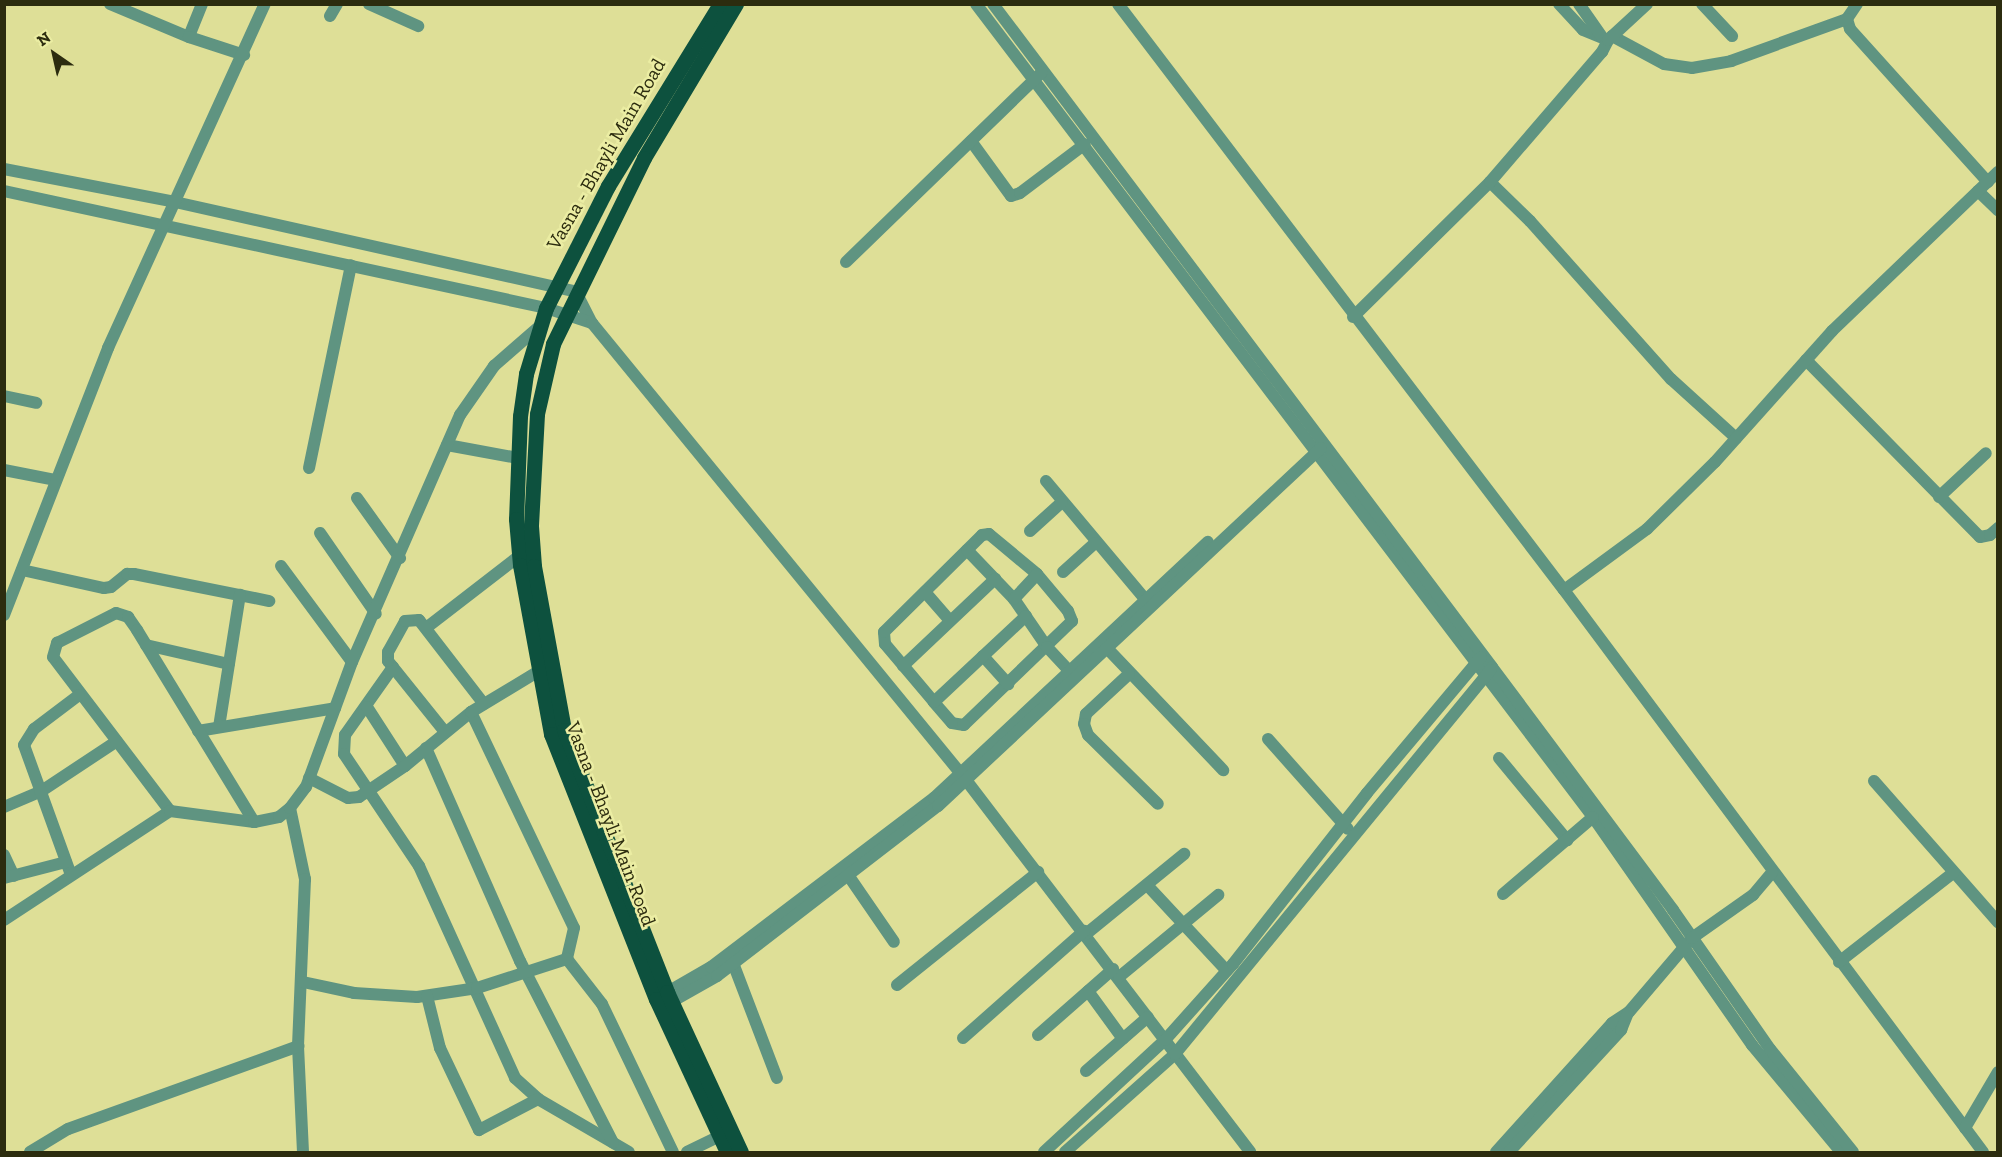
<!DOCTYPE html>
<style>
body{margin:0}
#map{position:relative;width:2002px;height:1157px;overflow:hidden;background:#dedf97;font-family:"Zilla Slab",serif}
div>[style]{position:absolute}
.minor>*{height:12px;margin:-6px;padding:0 6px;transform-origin:6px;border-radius:6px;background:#5f9481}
.major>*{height:15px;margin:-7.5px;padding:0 7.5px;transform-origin:7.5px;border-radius:7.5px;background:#0d513e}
span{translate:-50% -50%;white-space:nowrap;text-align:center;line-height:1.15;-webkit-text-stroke:5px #ebeda3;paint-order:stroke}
.street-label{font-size:20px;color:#2c2c0f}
.frame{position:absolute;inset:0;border:6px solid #2c2c0f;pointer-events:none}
.north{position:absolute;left:24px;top:24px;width:60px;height:60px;-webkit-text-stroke:4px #ebeda3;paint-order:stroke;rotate:326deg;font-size:16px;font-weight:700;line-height:24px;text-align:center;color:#2c2c0f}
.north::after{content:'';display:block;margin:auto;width:21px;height:27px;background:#2c2c0f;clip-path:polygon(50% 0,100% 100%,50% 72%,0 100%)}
</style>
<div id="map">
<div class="minor">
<div style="left:110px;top:4px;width:86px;rotate:22.7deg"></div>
<div style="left:202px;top:4px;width:35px;rotate:112deg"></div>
<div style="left:189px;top:37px;width:58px;rotate:18.1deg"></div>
<div style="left:369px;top:4px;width:54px;rotate:24.2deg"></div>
<div style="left:976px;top:4px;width:1021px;rotate:52.8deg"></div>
<div style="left:1593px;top:817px;width:278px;rotate:55.1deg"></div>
<div style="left:1752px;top:1045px;width:139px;rotate:50.2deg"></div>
<div style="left:993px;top:4px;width:830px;rotate:53.03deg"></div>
<div style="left:1492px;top:667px;width:303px;rotate:53.3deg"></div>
<div style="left:1673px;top:910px;width:169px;rotate:55.1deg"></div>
<div style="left:1770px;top:1049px;width:132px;rotate:51.1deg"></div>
<div style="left:1118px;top:4px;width:736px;rotate:52.73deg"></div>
<div style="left:1564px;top:590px;width:701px;rotate:53.29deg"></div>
<div style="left:1559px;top:4px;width:35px;rotate:47deg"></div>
<div style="left:1583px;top:30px;width:27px;rotate:22deg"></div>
<div style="left:1579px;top:4px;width:40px;rotate:55.1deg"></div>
<div style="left:1702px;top:4px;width:44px;rotate:46.8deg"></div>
<div style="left:1857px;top:4px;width:18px;rotate:124deg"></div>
<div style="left:1847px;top:19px;width:10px;rotate:73deg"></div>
<div style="left:1850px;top:29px;width:206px;rotate:48deg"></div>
<div style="left:330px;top:16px;width:14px;rotate:-60deg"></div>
<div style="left:1612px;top:36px;width:59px;rotate:28.3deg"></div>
<div style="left:1664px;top:64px;width:28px;rotate:8deg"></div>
<div style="left:1692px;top:68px;width:40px;rotate:-10deg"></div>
<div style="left:1731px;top:61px;width:123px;rotate:-19.9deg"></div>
<div style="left:971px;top:141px;width:68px;rotate:54deg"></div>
<div style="left:1011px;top:196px;width:9px;rotate:-18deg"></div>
<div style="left:1020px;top:193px;width:81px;rotate:-37deg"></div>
<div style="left:4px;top:169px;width:174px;rotate:10.9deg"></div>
<div style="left:175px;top:202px;width:411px;rotate:12.6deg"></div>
<div style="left:576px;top:292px;width:35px;rotate:63deg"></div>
<div style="left:592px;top:323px;width:48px;rotate:-161.9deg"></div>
<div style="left:546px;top:308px;width:554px;rotate:-167.82deg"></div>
<div style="left:1490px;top:182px;width:56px;rotate:44.3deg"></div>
<div style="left:1530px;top:221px;width:212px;rotate:48.3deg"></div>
<div style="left:1671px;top:379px;width:88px;rotate:42.2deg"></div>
<div style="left:1978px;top:191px;width:28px;rotate:44deg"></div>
<div style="left:846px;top:262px;width:272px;rotate:-44.1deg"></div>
<div style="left:1353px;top:317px;width:192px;rotate:-44.6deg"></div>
<div style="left:1490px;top:182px;width:172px;rotate:-49.3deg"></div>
<div style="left:1602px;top:52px;width:13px;rotate:-63deg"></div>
<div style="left:1608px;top:40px;width:53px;rotate:-42.7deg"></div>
<div style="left:592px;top:323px;width:591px;rotate:50.7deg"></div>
<div style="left:966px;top:780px;width:468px;rotate:52.6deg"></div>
<div style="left:1806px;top:360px;width:248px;rotate:45.5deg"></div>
<div style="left:1980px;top:537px;width:10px;rotate:-11deg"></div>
<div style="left:1990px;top:535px;width:11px;rotate:-41deg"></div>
<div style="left:4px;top:396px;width:33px;rotate:12deg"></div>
<div style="left:447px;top:445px;width:72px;rotate:10.4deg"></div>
<div style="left:309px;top:468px;width:207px;rotate:-78.3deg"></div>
<div style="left:4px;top:470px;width:53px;rotate:10.9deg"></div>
<div style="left:1046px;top:481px;width:163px;rotate:50deg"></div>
<div style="left:1939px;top:497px;width:64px;rotate:-43.1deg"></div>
<div style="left:357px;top:498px;width:74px;rotate:54.4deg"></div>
<div style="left:1030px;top:531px;width:43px;rotate:-42.2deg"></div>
<div style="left:320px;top:533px;width:98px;rotate:55.3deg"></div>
<div style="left:989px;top:534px;width:62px;rotate:39.8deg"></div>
<div style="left:1037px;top:574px;width:48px;rotate:50deg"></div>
<div style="left:1068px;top:611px;width:11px;rotate:68deg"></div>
<div style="left:1072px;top:621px;width:150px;rotate:136.1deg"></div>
<div style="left:964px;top:725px;width:12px;rotate:-171deg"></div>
<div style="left:952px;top:723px;width:28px;rotate:-131deg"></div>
<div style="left:934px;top:702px;width:76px;rotate:-130.2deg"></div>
<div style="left:885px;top:644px;width:12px;rotate:-95deg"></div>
<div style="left:884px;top:632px;width:138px;rotate:-44.7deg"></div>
<div style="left:982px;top:535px;width:7px;rotate:-8deg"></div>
<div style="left:967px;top:550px;width:68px;rotate:46.2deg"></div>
<div style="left:1014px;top:599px;width:58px;rotate:55.5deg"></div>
<div style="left:1047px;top:647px;width:41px;rotate:47deg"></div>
<div style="left:281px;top:566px;width:119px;rotate:53.5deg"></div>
<div style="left:22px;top:570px;width:84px;rotate:12.4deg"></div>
<div style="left:104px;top:588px;width:7px;rotate:-8deg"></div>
<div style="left:111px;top:587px;width:21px;rotate:-39deg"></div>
<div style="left:127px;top:574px;width:7px"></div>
<div style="left:134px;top:574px;width:138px;rotate:11.3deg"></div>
<div style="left:1063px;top:572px;width:43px;rotate:-42.2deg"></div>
<div style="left:1564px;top:590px;width:103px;rotate:-36.3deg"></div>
<div style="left:1647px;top:529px;width:95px;rotate:-44.6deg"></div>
<div style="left:1715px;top:462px;width:176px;rotate:-48.2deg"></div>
<div style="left:1832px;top:331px;width:230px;rotate:-43.8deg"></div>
<div style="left:925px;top:592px;width:38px;rotate:49deg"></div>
<div style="left:1014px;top:599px;width:34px;rotate:-47deg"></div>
<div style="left:4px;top:615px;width:287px;rotate:-68.7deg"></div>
<div style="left:108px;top:348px;width:378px;rotate:-65.5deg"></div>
<div style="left:426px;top:628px;width:118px;rotate:-37.7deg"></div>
<div style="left:146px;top:645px;width:85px;rotate:12.9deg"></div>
<div style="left:1104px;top:645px;width:173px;rotate:46.4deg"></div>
<div style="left:983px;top:656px;width:38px;rotate:48deg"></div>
<div style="left:903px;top:666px;width:127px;rotate:-43.4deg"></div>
<div style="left:393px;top:667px;width:83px;rotate:125.2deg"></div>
<div style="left:345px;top:735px;width:19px;rotate:93deg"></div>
<div style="left:344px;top:754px;width:135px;rotate:56.2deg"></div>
<div style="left:419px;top:866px;width:233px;rotate:65.6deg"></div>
<div style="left:515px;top:1078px;width:31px;rotate:42deg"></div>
<div style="left:538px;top:1099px;width:105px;rotate:30.2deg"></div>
<div style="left:1129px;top:674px;width:59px;rotate:137.1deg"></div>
<div style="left:1086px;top:714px;width:10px;rotate:101deg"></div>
<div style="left:1084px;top:724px;width:12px;rotate:70deg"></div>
<div style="left:1088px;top:735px;width:98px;rotate:44.6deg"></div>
<div style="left:934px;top:702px;width:126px;rotate:-43.1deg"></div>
<div style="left:367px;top:707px;width:70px;rotate:57.2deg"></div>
<div style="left:471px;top:712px;width:239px;rotate:64.5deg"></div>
<div style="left:574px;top:928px;width:32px;rotate:103deg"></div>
<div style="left:567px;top:959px;width:57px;rotate:52.1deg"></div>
<div style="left:602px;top:1004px;width:164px;rotate:64.4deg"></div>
<div style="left:219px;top:727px;width:134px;rotate:-81deg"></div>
<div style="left:198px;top:731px;width:139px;rotate:-9.5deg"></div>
<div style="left:445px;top:732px;width:91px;rotate:-128.8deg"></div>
<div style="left:388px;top:661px;width:9px;rotate:-90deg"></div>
<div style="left:388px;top:652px;width:35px;rotate:-61deg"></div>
<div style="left:405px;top:621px;width:14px;rotate:-4deg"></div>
<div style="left:419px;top:620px;width:106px;rotate:52.3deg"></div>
<div style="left:1268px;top:739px;width:120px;rotate:48.4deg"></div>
<div style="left:426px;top:748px;width:233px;rotate:66.2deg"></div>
<div style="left:520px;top:961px;width:204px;rotate:62.9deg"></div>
<div style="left:1499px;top:758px;width:107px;rotate:50.3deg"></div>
<div style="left:309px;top:778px;width:44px;rotate:27.1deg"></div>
<div style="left:348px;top:798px;width:11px;rotate:-5deg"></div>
<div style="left:359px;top:797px;width:55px;rotate:-34deg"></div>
<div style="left:405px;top:766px;width:85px;rotate:-39.3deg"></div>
<div style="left:471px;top:712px;width:79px;rotate:-31.1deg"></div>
<div style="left:1874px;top:781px;width:188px;rotate:48.7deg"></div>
<div style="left:4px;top:807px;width:39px;rotate:-23deg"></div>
<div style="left:40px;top:792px;width:92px;rotate:-33.5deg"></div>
<div style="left:290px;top:808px;width:73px;rotate:78.1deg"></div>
<div style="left:305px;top:879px;width:167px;rotate:92.4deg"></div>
<div style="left:298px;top:1046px;width:106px;rotate:87.3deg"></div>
<div style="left:170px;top:811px;width:193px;rotate:-127.2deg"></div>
<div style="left:53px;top:657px;width:15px;rotate:-74deg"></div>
<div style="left:57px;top:643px;width:66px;rotate:-27deg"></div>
<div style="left:116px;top:613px;width:13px;rotate:18deg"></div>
<div style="left:128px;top:617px;width:16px;rotate:55deg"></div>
<div style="left:137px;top:630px;width:225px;rotate:58.6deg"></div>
<div style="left:4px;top:855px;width:23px;rotate:65deg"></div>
<div style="left:71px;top:875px;width:138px;rotate:-109.9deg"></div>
<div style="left:24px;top:745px;width:19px;rotate:-58deg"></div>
<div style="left:34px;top:729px;width:56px;rotate:-37.1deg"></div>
<div style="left:848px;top:875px;width:81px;rotate:55.5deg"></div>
<div style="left:4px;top:878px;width:64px;rotate:-14.5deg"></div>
<div style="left:1147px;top:885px;width:117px;rotate:47.1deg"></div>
<div style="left:1503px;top:894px;width:118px;rotate:-40.5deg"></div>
<div style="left:4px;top:920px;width:199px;rotate:-33.3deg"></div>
<div style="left:170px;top:811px;width:85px;rotate:7.5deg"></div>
<div style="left:254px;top:822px;width:25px;rotate:-11deg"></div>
<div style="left:279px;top:817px;width:14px;rotate:-39deg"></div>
<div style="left:290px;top:808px;width:26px;rotate:-53deg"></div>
<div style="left:306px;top:787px;width:133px;rotate:-69.8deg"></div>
<div style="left:352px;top:662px;width:270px;rotate:-66.4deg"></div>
<div style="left:460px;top:415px;width:60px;rotate:-55.2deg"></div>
<div style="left:494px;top:366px;width:62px;rotate:-41.1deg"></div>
<div style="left:1086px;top:934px;width:127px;rotate:-39.2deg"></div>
<div style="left:1839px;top:962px;width:145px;rotate:-38deg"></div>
<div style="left:733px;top:963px;width:123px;rotate:69.1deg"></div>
<div style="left:1119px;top:977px;width:129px;rotate:-39.6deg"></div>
<div style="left:303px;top:982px;width:52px;rotate:12.2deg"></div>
<div style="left:354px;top:993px;width:63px;rotate:3.6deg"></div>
<div style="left:417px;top:997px;width:61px;rotate:-8.5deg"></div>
<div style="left:477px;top:988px;width:95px;rotate:-17.9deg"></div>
<div style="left:897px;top:985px;width:181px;rotate:-38.7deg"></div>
<div style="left:1088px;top:991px;width:59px;rotate:53.9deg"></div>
<div style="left:427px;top:996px;width:54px;rotate:76deg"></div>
<div style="left:440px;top:1048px;width:91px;rotate:64.6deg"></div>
<div style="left:479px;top:1130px;width:67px;rotate:-27.7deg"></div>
<div style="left:659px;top:997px;width:60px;rotate:-30deg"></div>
<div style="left:711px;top:967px;width:280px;rotate:-37.2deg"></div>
<div style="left:934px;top:798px;width:375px;rotate:-43.1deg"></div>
<div style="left:664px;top:1006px;width:61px;rotate:-29.5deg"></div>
<div style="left:717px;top:976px;width:279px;rotate:-37.6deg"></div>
<div style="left:938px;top:806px;width:524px;rotate:-43.07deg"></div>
<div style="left:1038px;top:1035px;width:100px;rotate:-41.3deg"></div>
<div style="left:963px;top:1038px;width:162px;rotate:-41.5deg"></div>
<div style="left:1086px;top:1071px;width:82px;rotate:-41.1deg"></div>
<div style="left:1965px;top:1128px;width:65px;rotate:-59.5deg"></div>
<div style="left:30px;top:1152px;width:44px;rotate:-31.2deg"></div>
<div style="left:68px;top:1129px;width:245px;rotate:-19.8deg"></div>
<div style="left:687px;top:1152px;width:43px;rotate:-26deg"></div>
<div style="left:1044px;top:1152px;width:165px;rotate:-42.8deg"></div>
<div style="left:1165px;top:1040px;width:102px;rotate:-48.2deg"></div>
<div style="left:1233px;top:964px;width:217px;rotate:-51.9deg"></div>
<div style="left:1367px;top:793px;width:177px;rotate:-50deg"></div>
<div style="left:1065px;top:1152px;width:147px;rotate:-41.7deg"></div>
<div style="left:1175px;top:1054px;width:497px;rotate:-50.6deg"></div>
<div style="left:1496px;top:1152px;width:173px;rotate:-48deg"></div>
<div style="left:1612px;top:1023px;width:20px;rotate:-33deg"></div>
<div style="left:1629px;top:1012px;width:97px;rotate:-49.6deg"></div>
<div style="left:1692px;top:938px;width:75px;rotate:-35.2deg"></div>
<div style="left:1753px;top:895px;width:30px;rotate:-50deg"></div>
<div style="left:1509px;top:1152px;width:166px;rotate:-47.4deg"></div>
<div style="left:1621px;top:1030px;width:18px;rotate:-68deg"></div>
</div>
<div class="major">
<div style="left:720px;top:4px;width:214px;rotate:121.6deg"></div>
<div style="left:608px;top:186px;width:137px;rotate:116.9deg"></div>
<div style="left:546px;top:308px;width:69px;rotate:106.9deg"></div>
<div style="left:526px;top:374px;width:42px;rotate:98.1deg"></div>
<div style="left:520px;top:416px;width:103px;rotate:92.2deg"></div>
<div style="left:516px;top:519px;width:46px;rotate:85deg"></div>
<div style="left:520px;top:565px;width:172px;rotate:79.6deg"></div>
<div style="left:551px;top:734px;width:285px;rotate:68.4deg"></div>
<div style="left:656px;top:999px;width:169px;rotate:65.1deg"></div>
<div style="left:736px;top:4px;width:179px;rotate:120.9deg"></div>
<div style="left:644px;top:158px;width:207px;rotate:116.1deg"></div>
<div style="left:553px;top:344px;width:72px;rotate:102.9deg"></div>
<div style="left:537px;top:414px;width:112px;rotate:93.1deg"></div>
<div style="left:531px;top:526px;width:40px;rotate:85.7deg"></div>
<div style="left:534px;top:566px;width:167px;rotate:79.6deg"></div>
<div style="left:564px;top:730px;width:282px;rotate:68.5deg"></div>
<div style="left:667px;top:992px;width:176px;rotate:65.2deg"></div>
</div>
<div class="street-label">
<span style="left:606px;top:154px;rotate:-60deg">Vasna - Bhayli Main Road</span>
<span style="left:611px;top:824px;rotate:69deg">Vasna - Bhayli Main Road</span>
</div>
<div class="frame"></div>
<div class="north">N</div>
</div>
